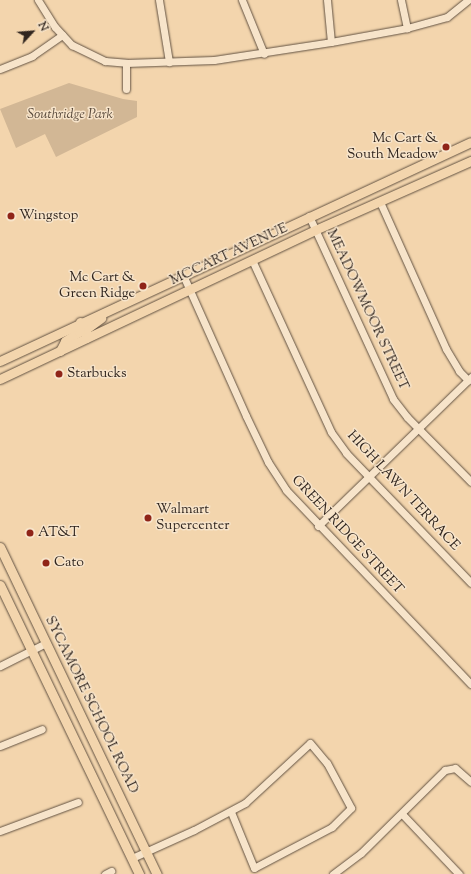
<!DOCTYPE html>
<style>
body{margin:0}
#map{position:relative;width:471px;height:874px;overflow:hidden;background:#f3d5ad;font-family:"Sorts Mill Goudy",serif}
div>[style]{position:absolute}
.green>*{inset:0;background:#d2b795}
.roads{filter:drop-shadow(0 0 1px #625242) drop-shadow(0 0 1px #625242)}
.minor>*{height:7px;margin:-3.5px;padding:0 3.5px;transform-origin:3.5px;border-radius:3.5px;background:#f7e4ca}
.major>*{height:9px;margin:-4.5px;padding:0 4.5px;transform-origin:4.5px;border-radius:4.5px;background:#f3d5ad}
.dots>*{width:11px;height:11px;translate:-50% -50%;box-sizing:border-box;border:2px solid #f7e4ca;border-radius:50%}
span{translate:-50% -50%;white-space:nowrap;text-align:center;line-height:1.15;-webkit-text-stroke:3px #f7e4ca;paint-order:stroke}
.park-label{font-size:14px;color:#594a3c;font-style:italic}
.poi-label{font-size:14px;color:#31261f}
.right{translate:-100% -50%;text-align:right}
.left{translate:0 -50%;text-align:left}
.street-label{font-size:14px;color:#31261f}
.north{position:absolute;left:12px;top:12px;width:40px;height:40px;-webkit-text-stroke:3px #f7e4ca;paint-order:stroke;rotate:64deg;font-size:11px;font-weight:700;line-height:16px;text-align:center;color:#31261f}
.north::after{content:'';display:block;margin:auto;width:14px;height:18px;background:#31261f;clip-path:polygon(50% 0,100% 100%,50% 72%,0 100%)}
</style>
<div id="map">
<div class="green">
<div style="clip-path:polygon(69px 83px,123px 99px,137px 101px,137px 117px,56px 157px,45px 134px,16px 148px,0 109px)"></div>
</div>
<div class="roads">
<div class="minor">
<div style="left:38px;top:0;width:32px;rotate:58deg"></div>
<div style="left:55px;top:27px;width:25px;rotate:47deg"></div>
<div style="left:72px;top:45px;width:37px;rotate:26deg"></div>
<div style="left:105px;top:61px;width:21px;rotate:5deg"></div>
<div style="left:126px;top:63px;width:88px;rotate:-2deg"></div>
<div style="left:214px;top:60px;width:118px;rotate:-8.7deg"></div>
<div style="left:331px;top:42px;width:77px;rotate:-10.4deg"></div>
<div style="left:407px;top:28px;width:41px;rotate:-15.4deg"></div>
<div style="left:447px;top:17px;width:27px;rotate:-39deg"></div>
<div style="left:159px;top:0;width:63px;rotate:80.8deg"></div>
<div style="left:242px;top:0;width:58px;rotate:67.8deg"></div>
<div style="left:327px;top:0;width:42px;rotate:84.6deg"></div>
<div style="left:401px;top:0;width:29px;rotate:78deg"></div>
<div style="left:126px;top:63px;width:26px;rotate:90deg"></div>
<div style="left:0;top:69px;width:35px;rotate:-22deg"></div>
<div style="left:32px;top:56px;width:37px;rotate:-35deg"></div>
<div style="left:380px;top:202px;width:161px;rotate:65.8deg"></div>
<div style="left:446px;top:349px;width:26px;rotate:59deg"></div>
<div style="left:459px;top:371px;width:13px;rotate:45deg"></div>
<div style="left:309px;top:216px;width:201px;rotate:65.3deg"></div>
<div style="left:393px;top:399px;width:23px;rotate:52deg"></div>
<div style="left:407px;top:417px;width:91px;rotate:45.4deg"></div>
<div style="left:252px;top:260px;width:189px;rotate:65.3deg"></div>
<div style="left:331px;top:432px;width:26px;rotate:54deg"></div>
<div style="left:346px;top:453px;width:180px;rotate:46.1deg"></div>
<div style="left:183px;top:275px;width:154px;rotate:65.9deg"></div>
<div style="left:246px;top:416px;width:51px;rotate:64.4deg"></div>
<div style="left:268px;top:462px;width:33px;rotate:57deg"></div>
<div style="left:286px;top:490px;width:268px;rotate:46.4deg"></div>
<div style="left:318px;top:526px;width:214px;rotate:-44.2deg"></div>
<div style="left:0;top:666px;width:51px;rotate:-26.6deg"></div>
<div style="left:0;top:746px;width:45px;rotate:-22deg"></div>
<div style="left:402px;top:814px;width:83px;rotate:46.5deg"></div>
<div style="left:0;top:831px;width:83px;rotate:-20.4deg"></div>
<div style="left:132px;top:858px;width:68px;rotate:-24.3deg"></div>
<div style="left:194px;top:830px;width:58px;rotate:-27.9deg"></div>
<div style="left:245px;top:803px;width:88px;rotate:-42.7deg"></div>
<div style="left:310px;top:743px;width:26px;rotate:50deg"></div>
<div style="left:327px;top:763px;width:51px;rotate:61.9deg"></div>
<div style="left:351px;top:808px;width:27px;rotate:135deg"></div>
<div style="left:332px;top:827px;width:88px;rotate:152.3deg"></div>
<div style="left:254px;top:868px;width:61px;rotate:-112.3deg"></div>
<div style="left:105px;top:874px;width:7px;rotate:-27deg"></div>
<div style="left:333px;top:874px;width:35px;rotate:-37deg"></div>
<div style="left:361px;top:853px;width:118px;rotate:-44.7deg"></div>
<div style="left:445px;top:770px;width:10px;rotate:-11deg"></div>
<div style="left:455px;top:768px;width:21px;rotate:41deg"></div>
</div>
<div class="major">
<div style="left:86px;top:338px;width:9px;rotate:-90deg"></div>
<div style="left:86px;top:329px;width:19px;rotate:-36deg"></div>
<div style="left:60px;top:351px;width:11px;rotate:-63deg"></div>
<div style="left:65px;top:341px;width:17px;rotate:-33deg"></div>
<div style="left:79px;top:332px;width:10px;rotate:-84deg"></div>
<div style="left:0;top:361px;width:519px;rotate:-24.94deg"></div>
<div style="left:0;top:379px;width:348px;rotate:-25.3deg"></div>
<div style="left:315px;top:230px;width:171px;rotate:-23.9deg"></div>
<div style="left:0;top:547px;width:363px;rotate:64.4deg"></div>
<div style="left:0;top:585px;width:321px;rotate:64.3deg"></div>
</div>
</div>
<div class="dots">
<div style="left:446px;top:147px;background:#8f2418"></div>
<div style="left:11px;top:216px;background:#8f2418"></div>
<div style="left:143px;top:286px;background:#8f2418"></div>
<div style="left:59px;top:374px;background:#8f2418"></div>
<div style="left:148px;top:518px;background:#8f2418"></div>
<div style="left:30px;top:533px;background:#8f2418"></div>
<div style="left:46px;top:563px;background:#8f2418"></div>
</div>
<div class="park-label">
<span style="left:70px;top:115px">Southridge Park</span>
</div>
<div class="poi-label">
<span class="right" style="left:438px;top:147px">Mc Cart &amp;<br>South Meadow</span>
<span class="left" style="left:19px;top:216px">Wingstop</span>
<span class="right" style="left:135px;top:286px">Mc Cart &amp;<br>Green Ridge</span>
<span class="left" style="left:67px;top:374px">Starbucks</span>
<span class="left" style="left:156px;top:518px">Walmart<br>Supercenter</span>
<span class="left" style="left:38px;top:533px">AT&amp;T</span>
<span class="left" style="left:54px;top:563px">Cato</span>
</div>
<div class="street-label">
<span style="left:229px;top:255px;rotate:-25deg">MCCART AVENUE</span>
<span style="left:367px;top:310px;rotate:65deg">MEADOWMOOR STREET</span>
<span style="left:403px;top:491px;rotate:47deg">HIGH LAWN TERRACE</span>
<span style="left:347px;top:535px;rotate:47deg">GREEN RIDGE STREET</span>
<span style="left:91px;top:705px;rotate:64deg">SYCAMORE SCHOOL ROAD</span>
</div>
<div class="north">N</div>
</div>
